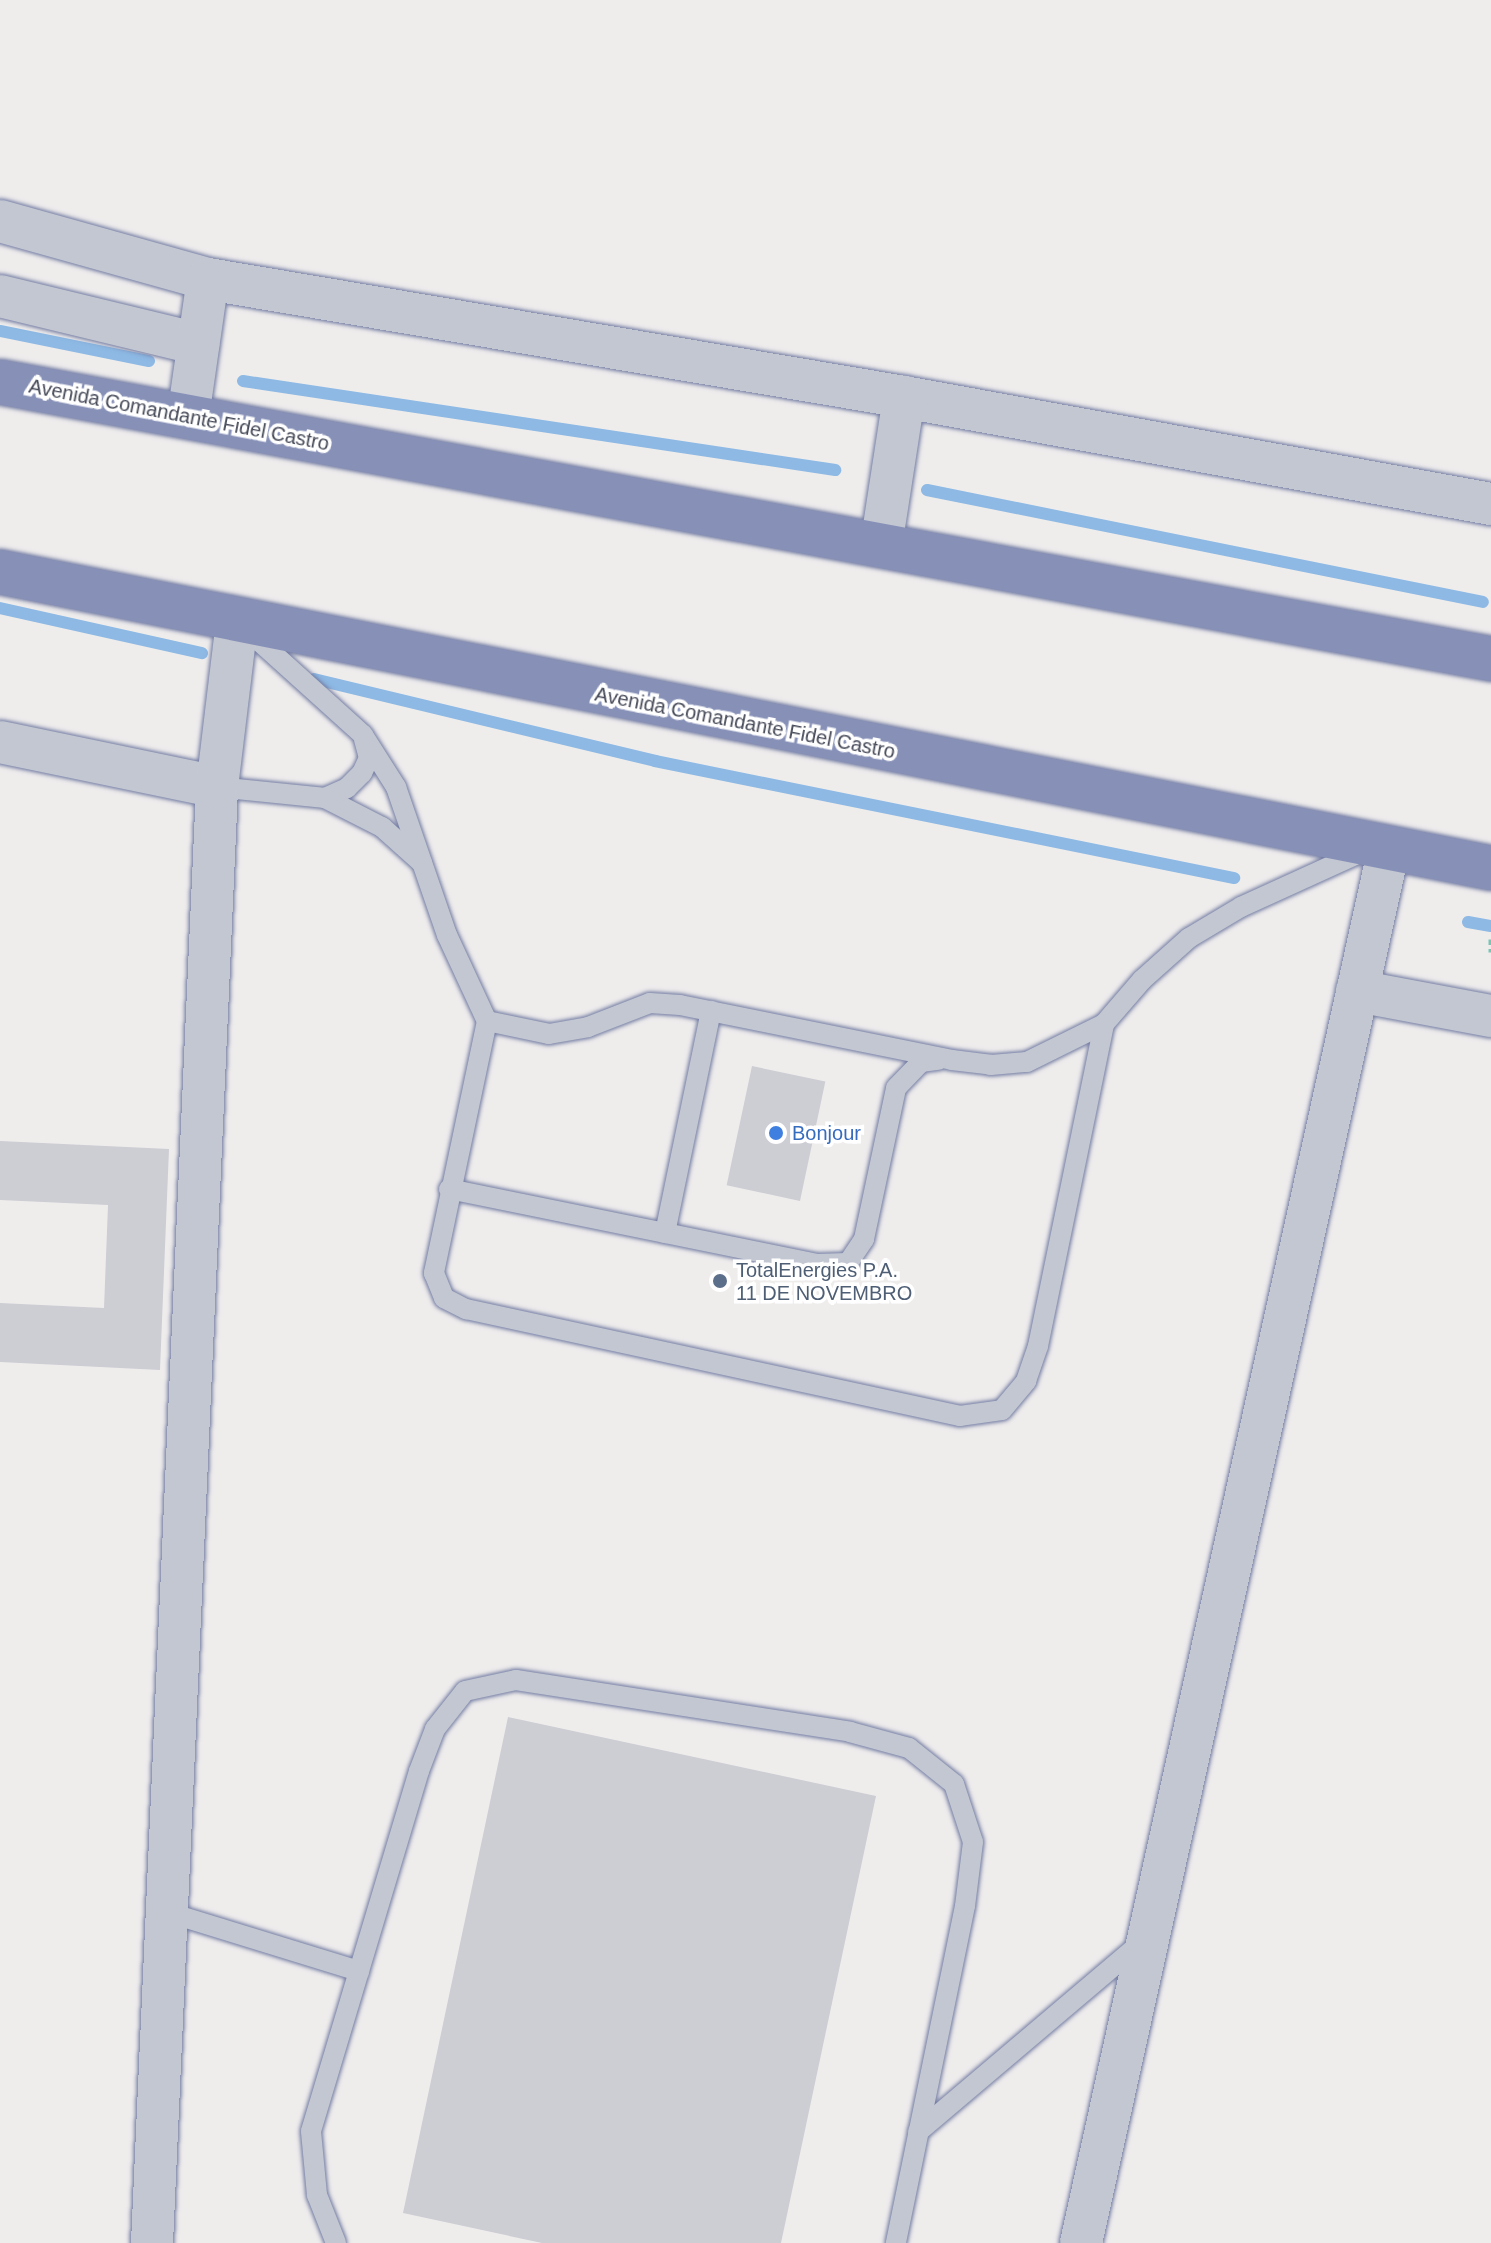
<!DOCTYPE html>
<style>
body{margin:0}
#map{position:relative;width:1491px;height:2243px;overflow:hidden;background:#efedec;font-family:Arial,sans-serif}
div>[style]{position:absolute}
.stream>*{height:12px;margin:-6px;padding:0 6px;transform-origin:6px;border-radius:6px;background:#8db9e4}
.building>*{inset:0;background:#cdcdd4;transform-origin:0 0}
.path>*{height:5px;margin-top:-2.5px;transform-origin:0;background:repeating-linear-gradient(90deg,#78c5b4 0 6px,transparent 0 10px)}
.roads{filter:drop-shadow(0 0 2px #737ca3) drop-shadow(0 0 2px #737ca3)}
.lane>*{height:20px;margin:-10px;padding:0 10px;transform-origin:10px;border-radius:10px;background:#c3c7d2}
.street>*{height:42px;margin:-21px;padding:0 21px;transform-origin:21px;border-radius:21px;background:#c3c7d2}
.highway>*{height:44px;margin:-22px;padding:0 22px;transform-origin:22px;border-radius:22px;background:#8791b8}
.dots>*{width:22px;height:22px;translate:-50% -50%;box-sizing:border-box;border:4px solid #fff;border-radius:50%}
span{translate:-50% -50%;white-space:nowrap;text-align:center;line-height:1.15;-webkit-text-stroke:7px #fff;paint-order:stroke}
.street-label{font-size:20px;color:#464a58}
.shop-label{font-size:20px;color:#366cbe}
.left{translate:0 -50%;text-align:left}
.service-label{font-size:20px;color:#4e5e75}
</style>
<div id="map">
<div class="stream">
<div style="left:0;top:331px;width:152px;rotate:11.4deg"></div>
<div style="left:243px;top:381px;width:599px;rotate:8.55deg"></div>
<div style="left:927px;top:490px;width:567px;rotate:11.39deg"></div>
<div style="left:0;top:608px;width:207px;rotate:12.6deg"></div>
<div style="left:314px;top:679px;width:351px;rotate:13.5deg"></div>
<div style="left:655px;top:761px;width:591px;rotate:11.42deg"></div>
<div style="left:1468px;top:922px;width:23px;rotate:10deg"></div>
</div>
<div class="building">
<div style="left:752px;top:1066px;width:75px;height:122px;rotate:12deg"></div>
<div style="clip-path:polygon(0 1141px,169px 1149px,160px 1370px,0 1362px,0 1303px,104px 1308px,108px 1205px,0 1200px)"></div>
<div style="clip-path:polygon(508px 1717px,876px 1796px,781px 2243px,542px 2243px,403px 2213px)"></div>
</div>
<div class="path">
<div style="left:1491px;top:939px;width:13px;rotate:90deg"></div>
</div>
<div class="roads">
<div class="lane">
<div style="left:248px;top:631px;width:155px;rotate:42.1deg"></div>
<div style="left:363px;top:735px;width:62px;rotate:57.6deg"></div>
<div style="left:396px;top:787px;width:157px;rotate:71deg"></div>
<div style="left:447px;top:935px;width:95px;rotate:65.1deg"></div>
<div style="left:487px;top:1021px;width:258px;rotate:101.9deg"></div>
<div style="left:434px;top:1273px;width:27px;rotate:68deg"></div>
<div style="left:444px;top:1298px;width:25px;rotate:27deg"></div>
<div style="left:466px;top:1309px;width:505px;rotate:12.22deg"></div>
<div style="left:960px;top:1416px;width:42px;rotate:-8.1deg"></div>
<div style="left:1002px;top:1410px;width:38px;rotate:-50deg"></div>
<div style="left:1026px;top:1381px;width:37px;rotate:-71deg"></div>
<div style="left:1038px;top:1346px;width:329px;rotate:-78.4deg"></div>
<div style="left:217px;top:787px;width:109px;rotate:5.8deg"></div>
<div style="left:325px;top:798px;width:64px;rotate:27deg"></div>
<div style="left:382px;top:827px;width:54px;rotate:42deg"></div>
<div style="left:325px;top:798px;width:24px;rotate:-24deg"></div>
<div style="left:347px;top:788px;width:21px;rotate:-45deg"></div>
<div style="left:362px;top:773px;width:17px;rotate:-65deg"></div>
<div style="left:369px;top:758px;width:20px;rotate:-105deg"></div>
<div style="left:487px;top:1021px;width:63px;rotate:11.8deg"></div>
<div style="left:549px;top:1034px;width:40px;rotate:-10deg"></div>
<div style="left:588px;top:1027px;width:66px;rotate:-21.2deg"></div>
<div style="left:650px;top:1003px;width:30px;rotate:4deg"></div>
<div style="left:680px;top:1005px;width:278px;rotate:11.4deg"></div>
<div style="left:952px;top:1060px;width:39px;rotate:7deg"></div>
<div style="left:991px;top:1065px;width:36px;rotate:-5deg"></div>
<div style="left:1027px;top:1062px;width:86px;rotate:-26.3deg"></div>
<div style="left:1104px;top:1024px;width:58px;rotate:-49.2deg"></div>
<div style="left:1142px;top:980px;width:63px;rotate:-41.8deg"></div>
<div style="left:1189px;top:938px;width:61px;rotate:-30.8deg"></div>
<div style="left:1241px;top:907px;width:135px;rotate:-24.5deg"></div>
<div style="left:449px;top:1189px;width:376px;rotate:11.5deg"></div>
<div style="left:817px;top:1264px;width:31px;rotate:-2deg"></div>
<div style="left:848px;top:1263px;width:29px;rotate:-56deg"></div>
<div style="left:864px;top:1239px;width:154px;rotate:-78deg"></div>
<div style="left:896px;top:1088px;width:36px;rotate:-46deg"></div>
<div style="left:921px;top:1062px;width:17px;rotate:-7deg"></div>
<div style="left:665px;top:1233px;width:227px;rotate:-78.3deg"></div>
<div style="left:170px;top:1913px;width:198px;rotate:17.1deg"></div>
<div style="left:918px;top:2132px;width:294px;rotate:-40.3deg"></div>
<div style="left:336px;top:2243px;width:52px;rotate:-111.6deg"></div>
<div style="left:317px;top:2195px;width:64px;rotate:-95.4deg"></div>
<div style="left:311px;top:2131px;width:376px;rotate:-73.3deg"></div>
<div style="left:419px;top:1771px;width:45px;rotate:-69.1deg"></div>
<div style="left:435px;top:1729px;width:48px;rotate:-51.7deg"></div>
<div style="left:465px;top:1691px;width:52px;rotate:-12.2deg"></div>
<div style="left:516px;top:1680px;width:338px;rotate:8.8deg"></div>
<div style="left:850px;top:1732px;width:61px;rotate:15.2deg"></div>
<div style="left:909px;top:1748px;width:58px;rotate:38.7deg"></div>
<div style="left:954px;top:1784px;width:61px;rotate:71.9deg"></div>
<div style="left:973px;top:1842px;width:64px;rotate:97.1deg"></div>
<div style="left:965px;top:1906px;width:344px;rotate:101.6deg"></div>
</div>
<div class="street">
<div style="left:0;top:221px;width:216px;rotate:15.6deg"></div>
<div style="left:208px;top:279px;width:706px;rotate:9.62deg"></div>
<div style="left:904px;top:397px;width:597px;rotate:10.33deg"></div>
<div style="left:0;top:296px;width:204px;rotate:13.6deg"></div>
<div style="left:188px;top:417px;width:139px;rotate:-81.8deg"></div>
<div style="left:881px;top:546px;width:151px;rotate:-81.2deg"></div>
<div style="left:0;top:742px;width:222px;rotate:11.7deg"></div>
<div style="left:1357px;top:991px;width:136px;rotate:10.6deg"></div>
<div style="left:152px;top:2243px;width:1457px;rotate:-87.44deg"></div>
<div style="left:217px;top:787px;width:167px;rotate:-83.1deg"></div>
<div style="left:1081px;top:2243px;width:1429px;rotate:-77.55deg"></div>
</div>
<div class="highway">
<div style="left:0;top:382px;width:1517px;rotate:10.52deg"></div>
<div style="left:0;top:572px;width:1520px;rotate:11.23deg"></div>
</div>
</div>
<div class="dots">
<div style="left:776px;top:1133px;background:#3f7fe0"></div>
<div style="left:720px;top:1281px;background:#5c6f8a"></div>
</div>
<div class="street-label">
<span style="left:179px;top:415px;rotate:11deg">Avenida Comandante Fidel Castro</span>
<span style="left:745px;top:723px;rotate:11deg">Avenida Comandante Fidel Castro</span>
</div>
<div class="shop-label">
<span class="left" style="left:792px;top:1133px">Bonjour</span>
</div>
<div class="service-label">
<span class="left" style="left:736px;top:1282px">TotalEnergies P.A.<br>11 DE NOVEMBRO</span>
</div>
</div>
